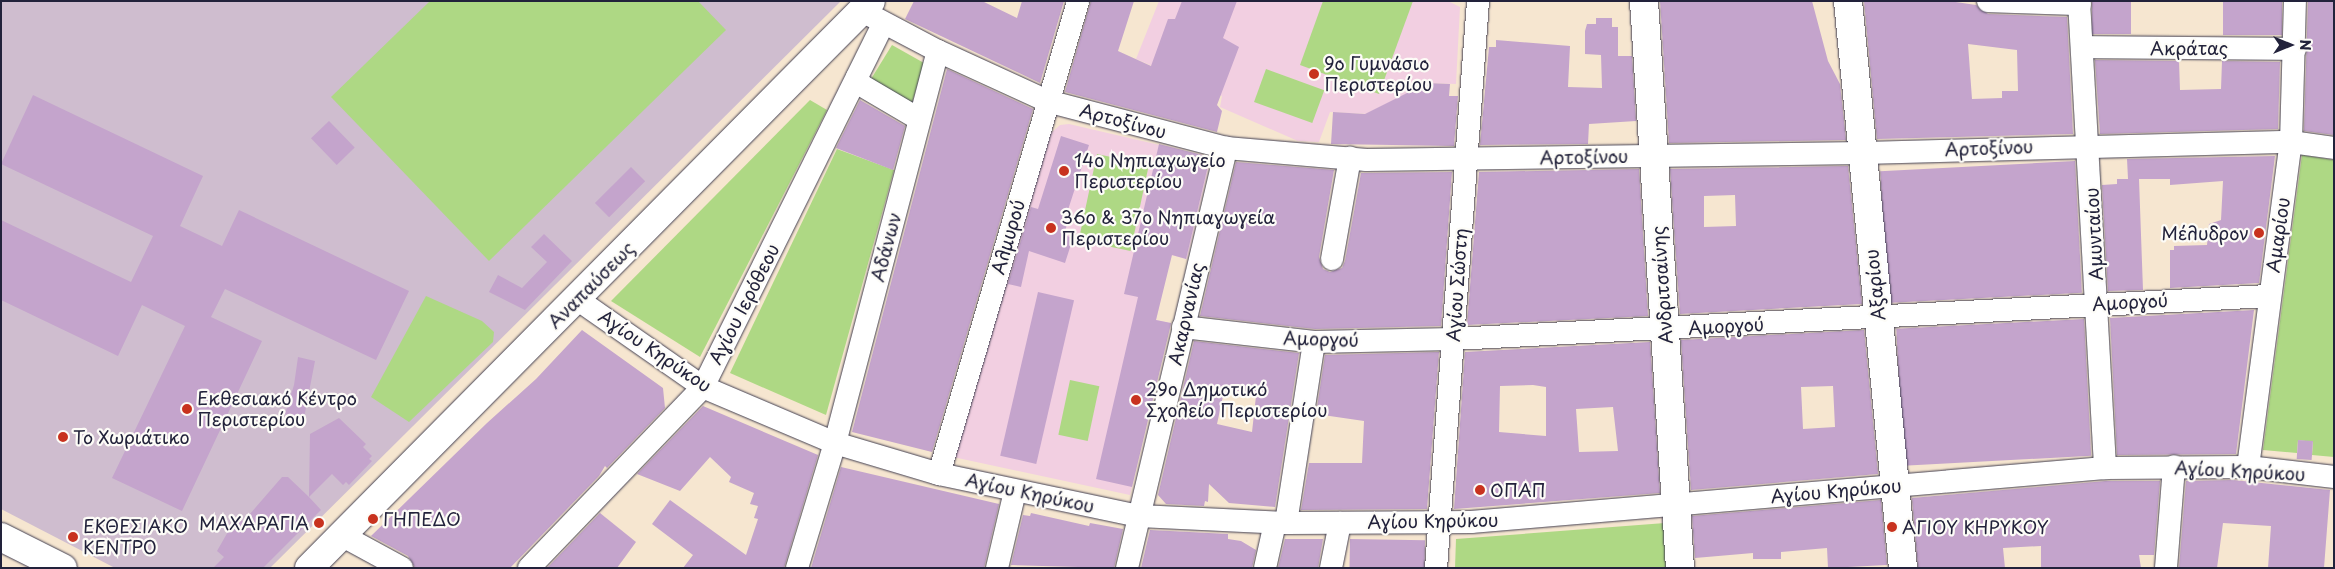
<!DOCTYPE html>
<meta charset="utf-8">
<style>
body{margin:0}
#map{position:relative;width:2335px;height:569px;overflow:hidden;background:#f6e6d0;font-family:"Playpen Sans",sans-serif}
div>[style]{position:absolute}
.built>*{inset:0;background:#f2cfe1}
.industrial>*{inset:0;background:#cfbdcf}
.green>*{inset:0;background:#aed884;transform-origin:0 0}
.building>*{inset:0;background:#c4a4cc;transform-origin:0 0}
.roads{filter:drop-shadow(0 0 1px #423f51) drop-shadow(0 0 1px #423f51)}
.street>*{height:22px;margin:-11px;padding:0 11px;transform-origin:11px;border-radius:11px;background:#fff}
.secondary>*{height:28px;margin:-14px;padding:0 14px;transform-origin:14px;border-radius:14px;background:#fff}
.dots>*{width:14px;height:14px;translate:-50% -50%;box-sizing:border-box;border:2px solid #fdfcf7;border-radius:50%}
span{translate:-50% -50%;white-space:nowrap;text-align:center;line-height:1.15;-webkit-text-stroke:4.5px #fdfcf7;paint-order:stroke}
.street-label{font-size:18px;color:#22223b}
.poi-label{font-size:18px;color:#22223b}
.left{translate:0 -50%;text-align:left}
.right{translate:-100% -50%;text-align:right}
.frame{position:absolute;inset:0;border:2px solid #22223b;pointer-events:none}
.north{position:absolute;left:2265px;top:20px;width:50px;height:50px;-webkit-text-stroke:4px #fdfcf7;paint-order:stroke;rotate:90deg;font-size:14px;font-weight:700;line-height:20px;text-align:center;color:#22223b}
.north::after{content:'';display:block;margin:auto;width:18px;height:22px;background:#22223b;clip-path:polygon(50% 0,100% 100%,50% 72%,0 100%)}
</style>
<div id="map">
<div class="built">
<div style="clip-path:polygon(1159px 1px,1448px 1px,1460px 7px,1456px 84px,1426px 83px,1369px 114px,1330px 112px,1319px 142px,1298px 141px,1220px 107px,1222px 96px,1136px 59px)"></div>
<div style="clip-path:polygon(1069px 124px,1211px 157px,1187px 259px,1171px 255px,1156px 320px,1170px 323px,1130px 495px,953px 457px,1050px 134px,1060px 125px)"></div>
</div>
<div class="industrial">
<div style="clip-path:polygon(1px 1px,841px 1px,270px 568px,115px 568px,1px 509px)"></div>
</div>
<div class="green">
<div style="clip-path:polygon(430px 1px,698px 1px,726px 30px,489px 261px,331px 97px)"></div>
<div style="clip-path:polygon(1323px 1px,1413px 1px,1379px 94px,1300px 65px)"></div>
<div style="clip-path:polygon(892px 45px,924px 63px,912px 103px,871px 79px)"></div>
<div style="left:1266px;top:69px;width:62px;height:35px;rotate:20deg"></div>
<div style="clip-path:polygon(810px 100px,827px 110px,700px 357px,611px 301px)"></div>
<div style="clip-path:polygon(837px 149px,894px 170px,826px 415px,730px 373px)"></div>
<div style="left:1097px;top:154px;width:53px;height:88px;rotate:12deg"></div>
<div style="clip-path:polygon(2302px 155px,2334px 160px,2334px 457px,2312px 455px,2313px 442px,2298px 440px,2297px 453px,2263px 450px)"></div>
<div style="clip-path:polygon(426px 296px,482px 321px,494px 332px,493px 342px,409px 422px,371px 397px)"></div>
<div style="left:1070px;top:380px;width:30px;height:56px;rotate:12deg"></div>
<div style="clip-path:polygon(1665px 523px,1667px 568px,1455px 568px,1456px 539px)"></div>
</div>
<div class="building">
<div style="clip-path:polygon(914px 1px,982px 1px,1017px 18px,1022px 1px,1064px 1px,1040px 83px,905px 19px)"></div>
<div style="clip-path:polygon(1091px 1px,1134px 1px,1118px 51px,1151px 66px,1168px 19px,1175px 19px,1182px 1px,1237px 1px,1223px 38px,1239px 47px,1217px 105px,1222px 111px,1217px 132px,1065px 92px)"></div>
<div style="clip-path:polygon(1660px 1px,1812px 1px,1828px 61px,1840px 84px,1846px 140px,1669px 143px)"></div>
<div style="clip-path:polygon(evenodd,1864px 1px,1949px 1px,1976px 5px,1988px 14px,2067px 17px,2073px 134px,1877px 139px,1864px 1px,1968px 44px,2017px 50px,2018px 91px,2002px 91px,2002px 98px,1972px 99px,1968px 44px)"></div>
<div style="left:2092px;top:1px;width:39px;height:33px"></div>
<div style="left:2223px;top:1px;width:59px;height:34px"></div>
<div style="clip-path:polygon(2308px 1px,2334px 1px,2334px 135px,2304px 131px)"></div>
<div style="clip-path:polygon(1596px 18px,1612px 18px,1612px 27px,1618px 27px,1618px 56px,1632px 56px,1636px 121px,1589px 124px,1588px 144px,1480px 145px,1489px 47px,1496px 47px,1496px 40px,1570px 46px,1568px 87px,1602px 88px,1601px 55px,1585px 54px,1585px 31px,1587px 24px,1596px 24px)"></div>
<div style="clip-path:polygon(2095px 60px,2179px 61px,2180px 90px,2221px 89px,2222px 61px,2280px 62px,2278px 129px,2100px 134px)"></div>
<div style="clip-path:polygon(947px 69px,1033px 109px,932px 452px,852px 432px)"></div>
<div style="clip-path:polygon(1427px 83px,1450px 84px,1449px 96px,1458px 96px,1454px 146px,1331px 144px,1333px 112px,1365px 114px)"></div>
<div style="clip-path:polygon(33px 95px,203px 176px,180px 226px,222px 246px,239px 210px,409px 291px,376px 360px,225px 289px,211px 317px,262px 341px,182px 511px,112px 478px,185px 326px,142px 305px,118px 356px,1px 300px,1px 220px,131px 282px,153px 236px,1px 164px)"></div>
<div style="clip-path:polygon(860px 100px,905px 126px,893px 170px,836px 148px)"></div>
<div style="left:329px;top:121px;width:37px;height:25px;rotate:46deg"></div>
<div style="clip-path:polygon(1061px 136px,1089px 145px,1067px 213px,1070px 214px,1064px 235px,1073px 238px,1065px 263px,1029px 251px,1021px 287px,1008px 284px,1031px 207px,1038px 209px)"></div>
<div style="clip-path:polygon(1159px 144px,1210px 157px,1186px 259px,1172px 255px,1156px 320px,1171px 323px,1170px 328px,1132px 487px,1096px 479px,1138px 297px,1124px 294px)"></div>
<div style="clip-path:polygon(2275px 156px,2259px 283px,2170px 288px,2170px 250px,2174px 250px,2174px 246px,2207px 245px,2209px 224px,2221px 220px,2223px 181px,2170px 185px,2170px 179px,2139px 179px,2143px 290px,2108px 291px,2102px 185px,2117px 184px,2117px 179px,2128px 179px,2127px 159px)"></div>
<div style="left:2075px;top:161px;width:132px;height:195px;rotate:87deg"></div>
<div style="clip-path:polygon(1236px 162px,1334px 170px,1319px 257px,1323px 269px,1330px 272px,1342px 268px,1345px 261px,1361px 173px,1452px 172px,1441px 326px,1315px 329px,1200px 316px)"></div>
<div style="clip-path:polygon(evenodd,1848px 166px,1862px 304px,1680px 314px,1670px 169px,1848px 166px,1735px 195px,1736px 226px,1704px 227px,1704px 196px,1735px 195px)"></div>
<div style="left:631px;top:167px;width:20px;height:51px;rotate:45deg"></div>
<div style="clip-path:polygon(1639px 169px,1648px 316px,1467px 325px,1479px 172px)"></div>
<div style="clip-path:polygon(544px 234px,572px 261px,525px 310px,489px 292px,498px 275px,522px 288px,547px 262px,531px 247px)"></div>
<div style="left:1038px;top:292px;width:37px;height:168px;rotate:13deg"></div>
<div style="clip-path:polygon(2254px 310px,2236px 454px,2117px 455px,2110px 318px)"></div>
<div style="left:2084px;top:319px;width:137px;height:188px;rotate:87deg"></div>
<div style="clip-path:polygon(582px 330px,663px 388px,665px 408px,607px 468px,605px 466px,599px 476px,510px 568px,415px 568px,408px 556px,371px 536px,487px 423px,536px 379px)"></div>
<div style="clip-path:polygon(evenodd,1864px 330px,1878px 474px,1691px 490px,1681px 340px,1864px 330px,1833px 386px,1835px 427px,1803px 429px,1801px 387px,1833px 386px)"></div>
<div style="clip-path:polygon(evenodd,1194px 341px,1299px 353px,1275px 507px,1229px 503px,1209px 484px,1208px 502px,1205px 501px,1204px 506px,1166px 504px,1158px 495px,1194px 341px,1225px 387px,1256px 396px,1252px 432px,1217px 424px,1225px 387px)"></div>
<div style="clip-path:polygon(evenodd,1650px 342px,1660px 493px,1454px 509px,1465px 352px,1650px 342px,1533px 385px,1546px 387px,1546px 436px,1499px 432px,1500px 386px,1533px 385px,1650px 342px,1613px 407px,1618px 451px,1579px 452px,1576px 409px,1613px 407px)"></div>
<div style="clip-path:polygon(1439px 352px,1427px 509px,1301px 510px,1309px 463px,1362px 463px,1364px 421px,1316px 414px,1325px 355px)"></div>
<div style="clip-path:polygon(298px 357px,315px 361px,303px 423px,285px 414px,294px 385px)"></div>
<div style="clip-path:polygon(703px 406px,818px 455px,784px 568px,683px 568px,693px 555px,652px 524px,670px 500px,746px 555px,758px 519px,754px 518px,758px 506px,750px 504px,754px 493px,729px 482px,731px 477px,710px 457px,680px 491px,637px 474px)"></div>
<div style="clip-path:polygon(339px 418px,366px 444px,363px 447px,372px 456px,369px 459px,372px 461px,349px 485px,346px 482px,343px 485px,332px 474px,309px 497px,321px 510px,263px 568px,213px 568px,224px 557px,217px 551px,237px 516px,243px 522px,282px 477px,288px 477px,309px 497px,310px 434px)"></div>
<div style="left:2298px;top:440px;width:15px;height:19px;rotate:4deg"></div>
<div style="clip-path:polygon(841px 467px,999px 504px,984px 568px,811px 568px)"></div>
<div style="clip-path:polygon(2233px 480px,2330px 490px,2324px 568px,2268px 568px,2271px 526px,2223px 523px,2217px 568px,2179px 568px,2186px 481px)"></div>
<div style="clip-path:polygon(2106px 481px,2160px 481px,2154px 555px,2139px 555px,2141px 568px,2041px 568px,2041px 546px,2003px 548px,2005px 568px,1918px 568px,1912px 498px)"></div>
<div style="clip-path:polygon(1881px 500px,1887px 565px,1828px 568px,1827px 548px,1781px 552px,1781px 559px,1753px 559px,1753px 553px,1695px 558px,1692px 516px)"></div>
<div style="clip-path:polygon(600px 513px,636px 542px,617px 568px,547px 568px)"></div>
<div style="clip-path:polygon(1031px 513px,1089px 526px,1090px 523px,1123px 529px,1114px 568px,1011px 565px,1023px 515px,1030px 516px)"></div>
<div style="clip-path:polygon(1150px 530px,1228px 534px,1228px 539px,1241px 541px,1256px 550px,1252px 568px,1141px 568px)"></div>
<div style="clip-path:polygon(1285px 539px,1323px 539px,1318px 568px,1278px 568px)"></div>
<div style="left:1350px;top:539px;width:75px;height:30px;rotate:1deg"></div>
</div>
<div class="roads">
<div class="street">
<div style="left:1988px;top:1px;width:92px;rotate:1.9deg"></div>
<div style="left:2079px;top:1px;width:468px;rotate:86.8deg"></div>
<div style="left:862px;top:11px;width:86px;rotate:27.8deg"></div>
<div style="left:938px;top:51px;width:120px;rotate:24.6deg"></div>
<div style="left:1047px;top:101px;width:185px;rotate:14.7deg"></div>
<div style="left:1226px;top:148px;width:141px;rotate:4.9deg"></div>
<div style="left:1366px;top:160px;width:496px;rotate:-0.8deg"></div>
<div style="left:1862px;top:153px;width:429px;rotate:-1.5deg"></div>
<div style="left:2291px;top:142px;width:43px;rotate:7.9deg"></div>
<div style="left:2082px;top:47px;width:213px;rotate:0.5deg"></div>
<div style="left:857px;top:77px;width:9px;rotate:63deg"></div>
<div style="left:861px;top:85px;width:67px;rotate:30.4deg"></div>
<div style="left:1332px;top:259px;width:103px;rotate:-79.9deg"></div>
<div style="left:577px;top:299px;width:154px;rotate:34.9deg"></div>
<div style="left:703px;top:387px;width:143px;rotate:23deg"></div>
<div style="left:835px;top:443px;width:109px;rotate:16.6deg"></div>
<div style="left:939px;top:474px;width:204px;rotate:11.9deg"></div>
<div style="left:1139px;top:516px;width:147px;rotate:2.7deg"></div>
<div style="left:1286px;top:523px;width:185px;rotate:-0.3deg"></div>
<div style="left:1471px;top:522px;width:636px;rotate:-4.87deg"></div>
<div style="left:2105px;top:468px;width:143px;rotate:-0.4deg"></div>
<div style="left:2248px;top:467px;width:87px;rotate:6.6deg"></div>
<div style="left:1183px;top:327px;width:132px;rotate:6.5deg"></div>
<div style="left:1314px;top:342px;width:139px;rotate:-1.2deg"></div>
<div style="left:1453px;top:339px;width:817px;rotate:-3.02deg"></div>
<div style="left:2248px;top:467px;width:328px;rotate:-82.5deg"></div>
<div style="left:2291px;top:142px;width:141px;rotate:-88.4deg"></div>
<div style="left:939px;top:474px;width:493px;rotate:-73.6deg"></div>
<div style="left:1286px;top:523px;width:183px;rotate:-81.2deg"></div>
<div style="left:343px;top:536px;width:67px;rotate:28.5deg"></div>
<div style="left:529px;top:568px;width:251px;rotate:-46.1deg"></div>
<div style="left:703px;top:387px;width:405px;rotate:-63.6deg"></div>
<div style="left:797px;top:568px;width:131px;rotate:-73.1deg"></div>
<div style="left:835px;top:443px;width:405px;rotate:-75.3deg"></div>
<div style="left:997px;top:568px;width:79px;rotate:-76.8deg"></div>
<div style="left:1127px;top:568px;width:432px;rotate:-76.7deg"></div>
<div style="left:1265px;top:568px;width:46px;rotate:-77.5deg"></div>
<div style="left:1331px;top:568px;width:46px;rotate:-78.7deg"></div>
<div style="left:1436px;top:568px;width:569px;rotate:-85.76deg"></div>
<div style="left:2166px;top:568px;width:102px;rotate:-85.5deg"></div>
</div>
<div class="secondary">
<div style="left:1644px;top:1px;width:568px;rotate:86.37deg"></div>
<div style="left:1848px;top:1px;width:570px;rotate:84.46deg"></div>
<div style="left:1px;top:537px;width:69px;rotate:26.6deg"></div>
<div style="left:309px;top:568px;width:798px;rotate:-45.25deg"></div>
</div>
</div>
<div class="dots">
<div style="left:1314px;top:74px;background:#c8321e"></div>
<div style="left:1064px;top:171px;background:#c8321e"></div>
<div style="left:1051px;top:228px;background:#c8321e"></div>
<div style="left:2259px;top:233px;background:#c8321e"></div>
<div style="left:1136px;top:400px;background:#c8321e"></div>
<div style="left:187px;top:409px;background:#c8321e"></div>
<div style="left:63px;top:437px;background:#c8321e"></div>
<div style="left:1480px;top:490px;background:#c8321e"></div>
<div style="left:373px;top:519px;background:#c8321e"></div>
<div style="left:319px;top:523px;background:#c8321e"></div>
<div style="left:1892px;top:527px;background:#c8321e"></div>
<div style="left:73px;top:537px;background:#c8321e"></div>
</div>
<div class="street-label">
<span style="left:2189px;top:48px">Ακράτας</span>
<span style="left:1123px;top:121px;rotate:15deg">Αρτοξίνου</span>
<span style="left:1989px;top:148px;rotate:-2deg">Αρτοξίνου</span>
<span style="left:1584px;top:157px;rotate:-1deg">Αρτοξίνου</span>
<span style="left:2094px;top:234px;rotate:-93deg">Αμυνταίου</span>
<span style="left:2278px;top:235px;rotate:-82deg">Αμαρίου</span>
<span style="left:1008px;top:237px;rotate:-74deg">Αλμυρού</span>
<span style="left:886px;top:247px;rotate:-75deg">Αδάνων</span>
<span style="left:591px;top:285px;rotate:-45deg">Αναπαύσεως</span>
<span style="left:1457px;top:285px;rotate:-86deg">Αγίου Σώστη</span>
<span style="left:1662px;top:285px;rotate:-94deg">Ανδριτσαίνης</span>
<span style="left:1875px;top:285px;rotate:-96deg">Αξαρίου</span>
<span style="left:2130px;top:302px;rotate:-3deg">Αμοργού</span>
<span style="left:744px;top:304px;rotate:-63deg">Αγίου Ιερόθεου</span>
<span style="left:1186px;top:314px;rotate:-77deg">Ακαρνανίας</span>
<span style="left:1726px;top:326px;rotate:-3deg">Αμοργού</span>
<span style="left:1321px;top:339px;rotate:2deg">Αμοργού</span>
<span style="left:655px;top:351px;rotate:34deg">Αγίου Κηρύκου</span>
<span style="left:2240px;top:471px;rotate:3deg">Αγίου Κηρύκου</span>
<span style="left:1836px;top:491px;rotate:-5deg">Αγίου Κηρύκου</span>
<span style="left:1030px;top:493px;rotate:12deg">Αγίου Κηρύκου</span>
<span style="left:1433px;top:521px;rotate:-1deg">Αγίου Κηρύκου</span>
</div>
<div class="poi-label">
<span class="left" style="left:1324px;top:74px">9ο Γυμνάσιο<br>Περιστερίου</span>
<span class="left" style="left:1074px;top:171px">14ο Νηπιαγωγείο<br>Περιστερίου</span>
<span class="left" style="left:1061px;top:228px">36ο &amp; 37ο Νηπιαγωγεία<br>Περιστερίου</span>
<span class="right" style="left:2249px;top:233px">Μέλυδρον</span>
<span class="left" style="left:1146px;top:400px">29o Δημοτικό<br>Σχολείο Περιστερίου</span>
<span class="left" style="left:197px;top:409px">Εκθεσιακό Κέντρο<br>Περιστερίου</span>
<span class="left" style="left:73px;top:437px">Το Χωριάτικο</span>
<span class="left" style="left:1490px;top:490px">ΟΠΑΠ</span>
<span class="left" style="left:383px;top:519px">ΓΗΠΕΔΟ</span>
<span class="right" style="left:309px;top:523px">ΜΑΧΑΡΑΓΙΑ</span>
<span class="left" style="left:83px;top:537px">ΕΚΘΕΣΙΑΚΟ<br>ΚΕΝΤΡΟ</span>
<span class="left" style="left:1902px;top:527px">ΑΓΙΟΥ ΚΗΡΥΚΟΥ</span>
</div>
<div class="frame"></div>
<div class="north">N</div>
</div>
